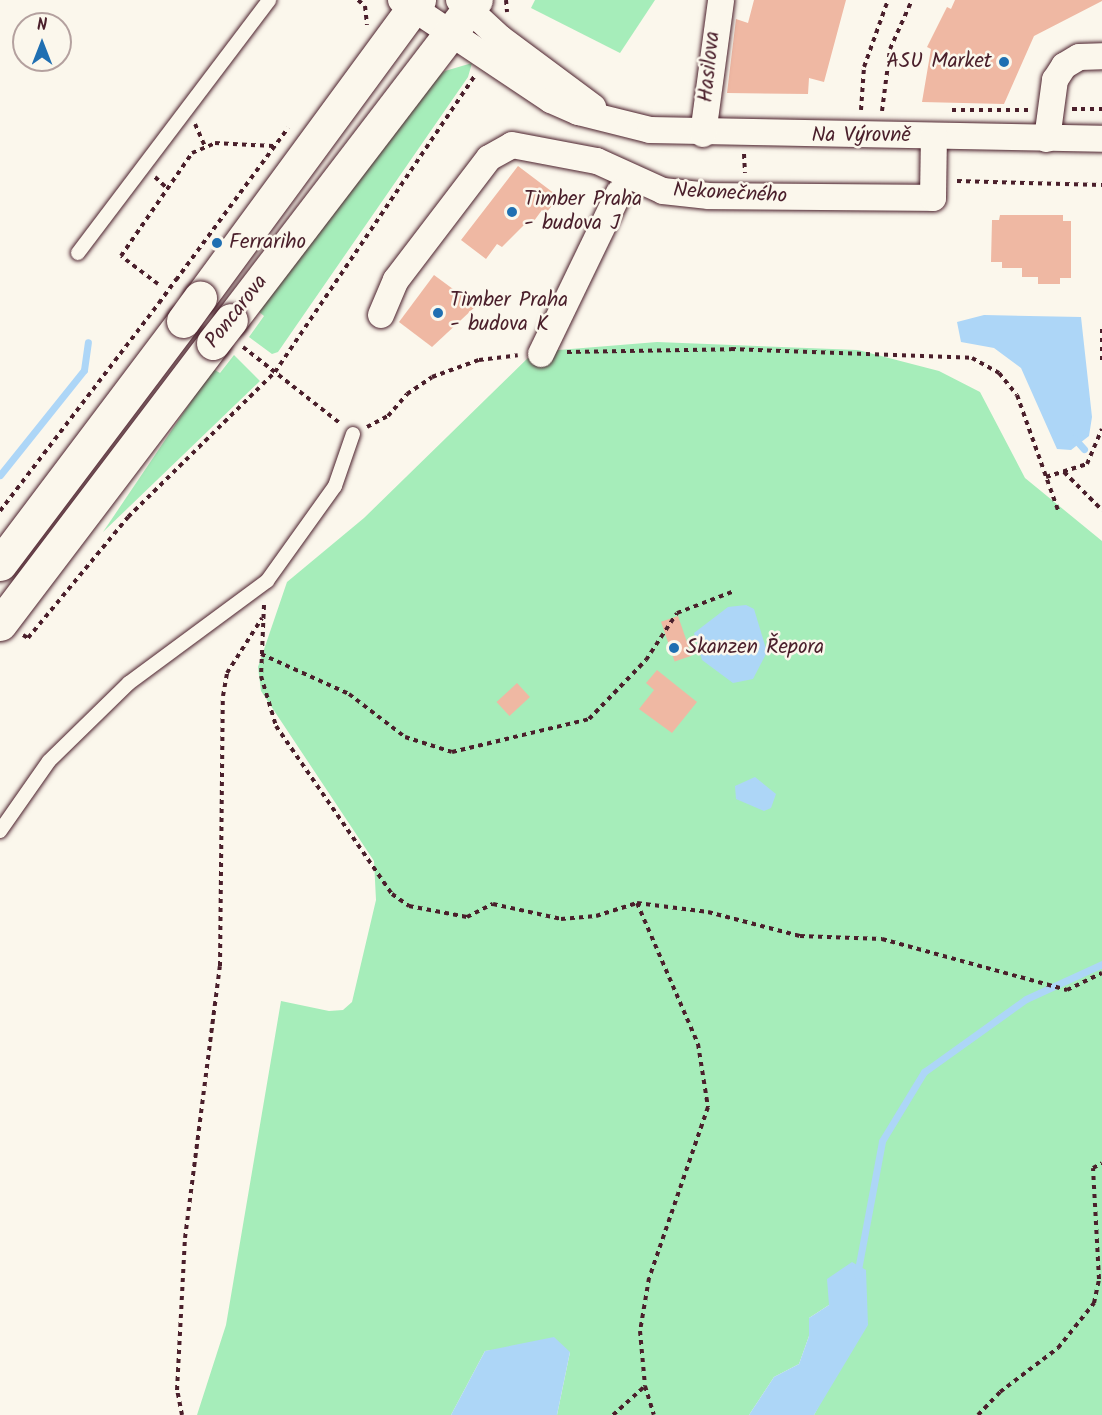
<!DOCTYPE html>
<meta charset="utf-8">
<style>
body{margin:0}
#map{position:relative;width:1102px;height:1415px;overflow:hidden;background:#fbf7ec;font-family:Kalam,sans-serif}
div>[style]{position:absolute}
.green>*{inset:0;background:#a6edba}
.water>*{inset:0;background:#add6f7}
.stream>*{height:7px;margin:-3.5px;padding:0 3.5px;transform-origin:3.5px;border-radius:3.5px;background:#add6f7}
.building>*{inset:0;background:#efb8a3;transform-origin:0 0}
.path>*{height:4px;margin-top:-2px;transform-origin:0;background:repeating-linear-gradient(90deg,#4a1f2b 0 4.5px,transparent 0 9px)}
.roads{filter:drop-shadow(0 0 2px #4a1f2b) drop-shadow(0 0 2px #4a1f2b)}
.lane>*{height:14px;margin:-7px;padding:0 7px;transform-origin:7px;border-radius:7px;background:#fbf7ec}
.street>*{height:26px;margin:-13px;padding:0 13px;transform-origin:13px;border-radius:13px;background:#fbf7ec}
.secondary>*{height:33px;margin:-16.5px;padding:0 16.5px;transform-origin:16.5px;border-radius:16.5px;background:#fbf7ec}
.path-bridge>*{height:4px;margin-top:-2px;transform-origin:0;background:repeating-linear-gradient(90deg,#4a1f2b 0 4.5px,transparent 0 9px)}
.bridges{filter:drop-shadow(0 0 2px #4a1f2b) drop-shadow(0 0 2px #4a1f2b)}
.secondary-bridge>*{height:33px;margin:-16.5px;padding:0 16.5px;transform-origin:16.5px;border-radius:16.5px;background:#fbf7ec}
.dots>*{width:16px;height:16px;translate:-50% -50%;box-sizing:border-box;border:3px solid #fbf7ec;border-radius:50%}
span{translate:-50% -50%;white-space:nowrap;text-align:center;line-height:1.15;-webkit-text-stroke:5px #fbf7ec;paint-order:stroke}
.poi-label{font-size:21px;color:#4a1f2b}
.right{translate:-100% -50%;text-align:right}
.left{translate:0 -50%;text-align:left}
.street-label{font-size:21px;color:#4a1f2b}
.north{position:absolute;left:12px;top:12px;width:60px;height:60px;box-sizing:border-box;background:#fbf7ec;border:2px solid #b4a19f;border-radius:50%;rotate:0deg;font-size:16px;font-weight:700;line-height:24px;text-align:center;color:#4a1f2b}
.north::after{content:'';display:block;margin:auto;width:21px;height:27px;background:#1f6fb2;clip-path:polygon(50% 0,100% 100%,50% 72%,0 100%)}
</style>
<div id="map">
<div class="green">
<div style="clip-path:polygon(535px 0,655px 0,620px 53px,531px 8px)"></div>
<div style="clip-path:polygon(472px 63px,468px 77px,278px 352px,272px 354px,249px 337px,264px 316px,258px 311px,429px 84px,445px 71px)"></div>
<div style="clip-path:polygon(657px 342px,858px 350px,939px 371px,980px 392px,1025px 478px,1102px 541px,1102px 1415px,814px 1415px,830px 1384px,829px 1305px,809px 1318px,809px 1336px,799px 1364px,774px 1377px,749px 1415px,557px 1415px,570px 1352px,503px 1349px,485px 1351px,451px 1415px,197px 1415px,226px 1325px,281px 1001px,329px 1011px,343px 1010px,352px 1002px,376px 900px,374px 861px,261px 691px,258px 667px,287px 582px,364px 518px,534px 352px)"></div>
<div style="clip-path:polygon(234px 355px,260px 381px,103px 532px,213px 369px,220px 373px)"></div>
</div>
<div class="water">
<div style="clip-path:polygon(984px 315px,1081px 317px,1092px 417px,1089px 436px,1071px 450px,1057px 449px,1021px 368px,994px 348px,961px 342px,957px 322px)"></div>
<div style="clip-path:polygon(746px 605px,754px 609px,767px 652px,753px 679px,733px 683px,702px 660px,694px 633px,728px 607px)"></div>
<div style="clip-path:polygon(755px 777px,776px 794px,771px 808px,764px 811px,736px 799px,735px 786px)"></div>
<div style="clip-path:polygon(852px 1262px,866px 1270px,868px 1325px,814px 1415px,749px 1415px,774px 1377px,799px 1364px,809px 1336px,809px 1318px,829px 1305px,827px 1279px)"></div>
<div style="clip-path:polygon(554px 1337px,570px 1352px,557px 1415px,451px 1415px,485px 1351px)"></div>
</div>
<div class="stream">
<div style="left:1074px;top:438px;width:15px;rotate:48deg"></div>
<div style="left:0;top:475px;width:134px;rotate:-51.3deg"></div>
<div style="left:84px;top:370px;width:28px;rotate:-82deg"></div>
<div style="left:857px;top:1275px;width:136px;rotate:-79.4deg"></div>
<div style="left:882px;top:1141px;width:81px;rotate:-58.7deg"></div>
<div style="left:924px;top:1072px;width:125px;rotate:-35.6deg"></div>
<div style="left:1026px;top:999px;width:84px;rotate:-24.7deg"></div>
</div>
<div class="building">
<div style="clip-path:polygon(754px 0,846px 0,824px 82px,809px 78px,808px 94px,727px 93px,736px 19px,748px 23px)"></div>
<div style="clip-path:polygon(955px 0,1102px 0,1102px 1px,1034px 36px,1004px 104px,922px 102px,931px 49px,927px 47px,947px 7px,951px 9px)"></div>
<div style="clip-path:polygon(518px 166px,559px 197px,546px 213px,542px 210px,531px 225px,527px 222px,502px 247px,497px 244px,486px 259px,461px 240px)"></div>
<div style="clip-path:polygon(1000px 215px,1063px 215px,1063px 221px,1071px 221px,1071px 278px,1060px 278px,1060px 284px,1038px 284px,1038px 277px,1022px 277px,1022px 268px,1002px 268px,1002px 262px,991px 262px,992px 220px,999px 220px)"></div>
<div style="clip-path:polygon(434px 275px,476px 306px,432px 347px,399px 322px)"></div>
<div style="left:678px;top:616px;width:42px;height:18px;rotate:71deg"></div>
<div style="clip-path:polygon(657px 670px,697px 702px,672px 733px,639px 709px,654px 690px,646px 683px)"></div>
<div style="left:517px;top:683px;width:19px;height:28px;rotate:47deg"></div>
</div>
<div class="path">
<div style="left:358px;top:0;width:9px;rotate:41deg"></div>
<div style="left:365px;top:6px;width:19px;rotate:84deg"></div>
<div style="left:506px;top:0;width:12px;rotate:85deg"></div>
<div style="left:1072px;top:109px;width:30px"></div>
<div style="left:861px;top:110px;width:43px;rotate:-86deg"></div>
<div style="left:864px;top:67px;width:71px;rotate:-70.3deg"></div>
<div style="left:952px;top:110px;width:77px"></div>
<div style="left:882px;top:111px;width:63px;rotate:-82.6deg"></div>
<div style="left:890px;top:49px;width:54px;rotate:-65.8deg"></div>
<div style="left:195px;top:124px;width:24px;rotate:66deg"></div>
<div style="left:744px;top:154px;width:19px;rotate:87deg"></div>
<div style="left:155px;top:177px;width:16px;rotate:43deg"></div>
<div style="left:957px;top:181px;width:145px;rotate:1.6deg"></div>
<div style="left:176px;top:280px;width:189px;rotate:-53.6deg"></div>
<div style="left:158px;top:284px;width:46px;rotate:-142.9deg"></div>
<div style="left:121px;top:256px;width:125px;rotate:-55.4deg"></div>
<div style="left:192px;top:153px;width:25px;rotate:-23deg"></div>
<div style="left:215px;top:143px;width:58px;rotate:3deg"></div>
<div style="left:1102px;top:329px;width:33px;rotate:90deg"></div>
<div style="left:243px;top:347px;width:125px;rotate:38.2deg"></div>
<div style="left:567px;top:352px;width:164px;rotate:-1deg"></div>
<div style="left:731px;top:349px;width:241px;rotate:2.1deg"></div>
<div style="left:972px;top:358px;width:31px;rotate:29deg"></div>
<div style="left:999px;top:373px;width:28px;rotate:51deg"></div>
<div style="left:1017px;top:395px;width:125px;rotate:70.4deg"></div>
<div style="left:367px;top:427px;width:24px;rotate:-28deg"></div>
<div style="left:388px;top:416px;width:29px;rotate:-49deg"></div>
<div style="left:407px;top:394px;width:30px;rotate:-34deg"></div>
<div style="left:432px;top:377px;width:50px;rotate:-19.9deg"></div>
<div style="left:479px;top:360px;width:39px;rotate:-7deg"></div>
<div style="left:1064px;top:472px;width:54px;rotate:45deg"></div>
<div style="left:1046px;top:477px;width:43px;rotate:-17.6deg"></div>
<div style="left:1087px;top:464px;width:38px;rotate:-67deg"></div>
<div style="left:0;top:511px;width:262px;rotate:-52.6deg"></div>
<div style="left:264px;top:605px;width:71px;rotate:92.4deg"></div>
<div style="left:261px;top:676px;width:52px;rotate:73.3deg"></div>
<div style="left:276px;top:726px;width:204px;rotate:55.4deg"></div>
<div style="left:392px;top:894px;width:21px;rotate:35deg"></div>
<div style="left:409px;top:906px;width:59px;rotate:10.7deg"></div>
<div style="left:467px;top:917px;width:29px;rotate:-27deg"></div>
<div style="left:493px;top:904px;width:70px;rotate:12.4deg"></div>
<div style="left:561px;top:919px;width:35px;rotate:-5deg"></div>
<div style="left:596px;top:916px;width:43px;rotate:-17.6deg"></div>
<div style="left:637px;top:903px;width:72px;rotate:7.2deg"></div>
<div style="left:708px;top:912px;width:95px;rotate:14.6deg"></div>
<div style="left:800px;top:936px;width:82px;rotate:2.1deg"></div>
<div style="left:882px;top:939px;width:192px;rotate:15.4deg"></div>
<div style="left:1067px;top:990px;width:39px;rotate:-26deg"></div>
<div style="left:23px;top:635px;width:6px;rotate:31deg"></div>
<div style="left:28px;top:638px;width:157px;rotate:-50.4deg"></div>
<div style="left:128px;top:517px;width:206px;rotate:-44.6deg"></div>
<div style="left:275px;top:372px;width:358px;rotate:-56deg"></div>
<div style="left:261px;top:654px;width:97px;rotate:24.4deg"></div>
<div style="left:349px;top:694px;width:71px;rotate:37.5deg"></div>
<div style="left:405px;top:737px;width:49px;rotate:17.7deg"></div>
<div style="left:452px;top:752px;width:141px;rotate:-13.5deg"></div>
<div style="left:589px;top:719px;width:82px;rotate:-46deg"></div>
<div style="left:646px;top:660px;width:56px;rotate:-56.6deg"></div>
<div style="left:677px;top:613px;width:59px;rotate:-20.9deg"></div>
<div style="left:637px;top:903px;width:154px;rotate:66.6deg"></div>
<div style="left:698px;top:1044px;width:64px;rotate:81deg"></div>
<div style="left:708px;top:1107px;width:181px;rotate:109deg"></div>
<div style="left:649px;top:1278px;width:54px;rotate:99.6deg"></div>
<div style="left:640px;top:1331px;width:55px;rotate:84.8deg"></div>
<div style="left:645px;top:1386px;width:30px;rotate:73deg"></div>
<div style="left:182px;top:1415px;width:25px;rotate:-101deg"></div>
<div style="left:177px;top:1390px;width:152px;rotate:-87deg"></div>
<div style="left:185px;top:1238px;width:274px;rotate:-82.7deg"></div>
<div style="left:220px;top:966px;width:270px;rotate:-89.4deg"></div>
<div style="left:223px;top:696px;width:23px;rotate:-80deg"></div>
<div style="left:227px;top:673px;width:65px;rotate:-57.5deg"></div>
<div style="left:613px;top:1415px;width:43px;rotate:-42.2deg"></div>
<div style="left:978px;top:1415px;width:32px;rotate:-46deg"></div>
<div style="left:1000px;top:1392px;width:73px;rotate:-37.2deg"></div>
<div style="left:1058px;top:1348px;width:58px;rotate:-51.3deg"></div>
<div style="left:1094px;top:1303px;width:25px;rotate:-78deg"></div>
<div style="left:1099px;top:1279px;width:111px;rotate:-93.1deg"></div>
<div style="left:1093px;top:1168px;width:10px;rotate:-29deg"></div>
</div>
<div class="roads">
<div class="lane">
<div style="left:78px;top:253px;width:317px;rotate:-52.9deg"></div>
<div style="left:0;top:831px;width:85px;rotate:-55deg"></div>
<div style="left:49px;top:761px;width:112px;rotate:-44.3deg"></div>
<div style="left:129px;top:683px;width:172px;rotate:-36.5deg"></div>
<div style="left:267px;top:581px;width:117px;rotate:-54.4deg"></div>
<div style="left:335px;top:486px;width:55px;rotate:-70.9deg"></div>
</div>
<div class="street">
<div style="left:401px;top:0;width:180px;rotate:33.7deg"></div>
<div style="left:551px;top:100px;width:30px;rotate:24deg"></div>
<div style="left:578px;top:112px;width:74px;rotate:14deg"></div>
<div style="left:650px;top:130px;width:452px;rotate:1.1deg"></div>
<div style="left:459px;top:0;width:56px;rotate:42.8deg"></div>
<div style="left:500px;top:38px;width:116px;rotate:36.6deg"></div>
<div style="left:703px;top:134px;width:135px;rotate:-82.3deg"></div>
<div style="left:1047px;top:139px;width:60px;rotate:-82.3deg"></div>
<div style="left:1055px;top:80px;width:17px;rotate:-57deg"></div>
<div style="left:1064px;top:66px;width:17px;rotate:-31deg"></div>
<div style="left:1079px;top:57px;width:23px;rotate:-2deg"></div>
<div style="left:381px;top:315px;width:38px;rotate:-67deg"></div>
<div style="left:396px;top:280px;width:153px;rotate:-52.7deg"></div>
<div style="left:489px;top:158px;width:26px;rotate:-29deg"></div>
<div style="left:512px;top:145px;width:86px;rotate:10.7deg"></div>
<div style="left:597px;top:161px;width:72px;rotate:24.4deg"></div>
<div style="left:663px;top:191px;width:46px;rotate:6.2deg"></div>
<div style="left:709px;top:196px;width:224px;rotate:0.5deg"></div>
<div style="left:933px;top:198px;width:62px;rotate:-89.1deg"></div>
<div style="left:541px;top:354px;width:179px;rotate:-64.2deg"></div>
</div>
<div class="secondary">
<div style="left:200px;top:298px;width:370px;rotate:-53.7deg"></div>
<div style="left:231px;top:320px;width:403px;rotate:-52.6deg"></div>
<div style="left:0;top:564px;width:304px;rotate:-53deg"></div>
<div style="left:0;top:624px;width:353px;rotate:-52.8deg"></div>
</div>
</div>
<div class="path-bridge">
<div style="left:159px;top:303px;width:29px;rotate:-54deg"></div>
</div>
<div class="bridges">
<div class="secondary-bridge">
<div style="left:183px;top:321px;width:29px;rotate:-54deg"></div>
<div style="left:213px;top:343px;width:29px;rotate:-52deg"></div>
</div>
</div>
<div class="dots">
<div style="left:1004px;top:62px;background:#1f6fb2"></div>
<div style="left:512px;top:212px;background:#1f6fb2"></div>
<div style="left:217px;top:243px;background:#1f6fb2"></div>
<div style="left:438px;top:313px;background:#1f6fb2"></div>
<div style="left:674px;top:648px;background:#1f6fb2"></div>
</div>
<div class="poi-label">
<span class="right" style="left:992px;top:62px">ASU Market</span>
<span class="left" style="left:524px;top:212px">Timber Praha<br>- budova J</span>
<span class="left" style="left:229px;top:243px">Ferrariho</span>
<span class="left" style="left:450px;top:313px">Timber Praha<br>- budova K</span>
<span class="left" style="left:686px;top:648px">Skanzen Řepora</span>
</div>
<div class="street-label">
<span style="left:710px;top:67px;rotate:-84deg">Hasilova</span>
<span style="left:861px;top:136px">Na Výrovně</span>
<span style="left:730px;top:194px;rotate:3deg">Nekonečného</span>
<span style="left:237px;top:312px;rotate:-52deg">Poncarova</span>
</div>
<div class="north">N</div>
</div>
